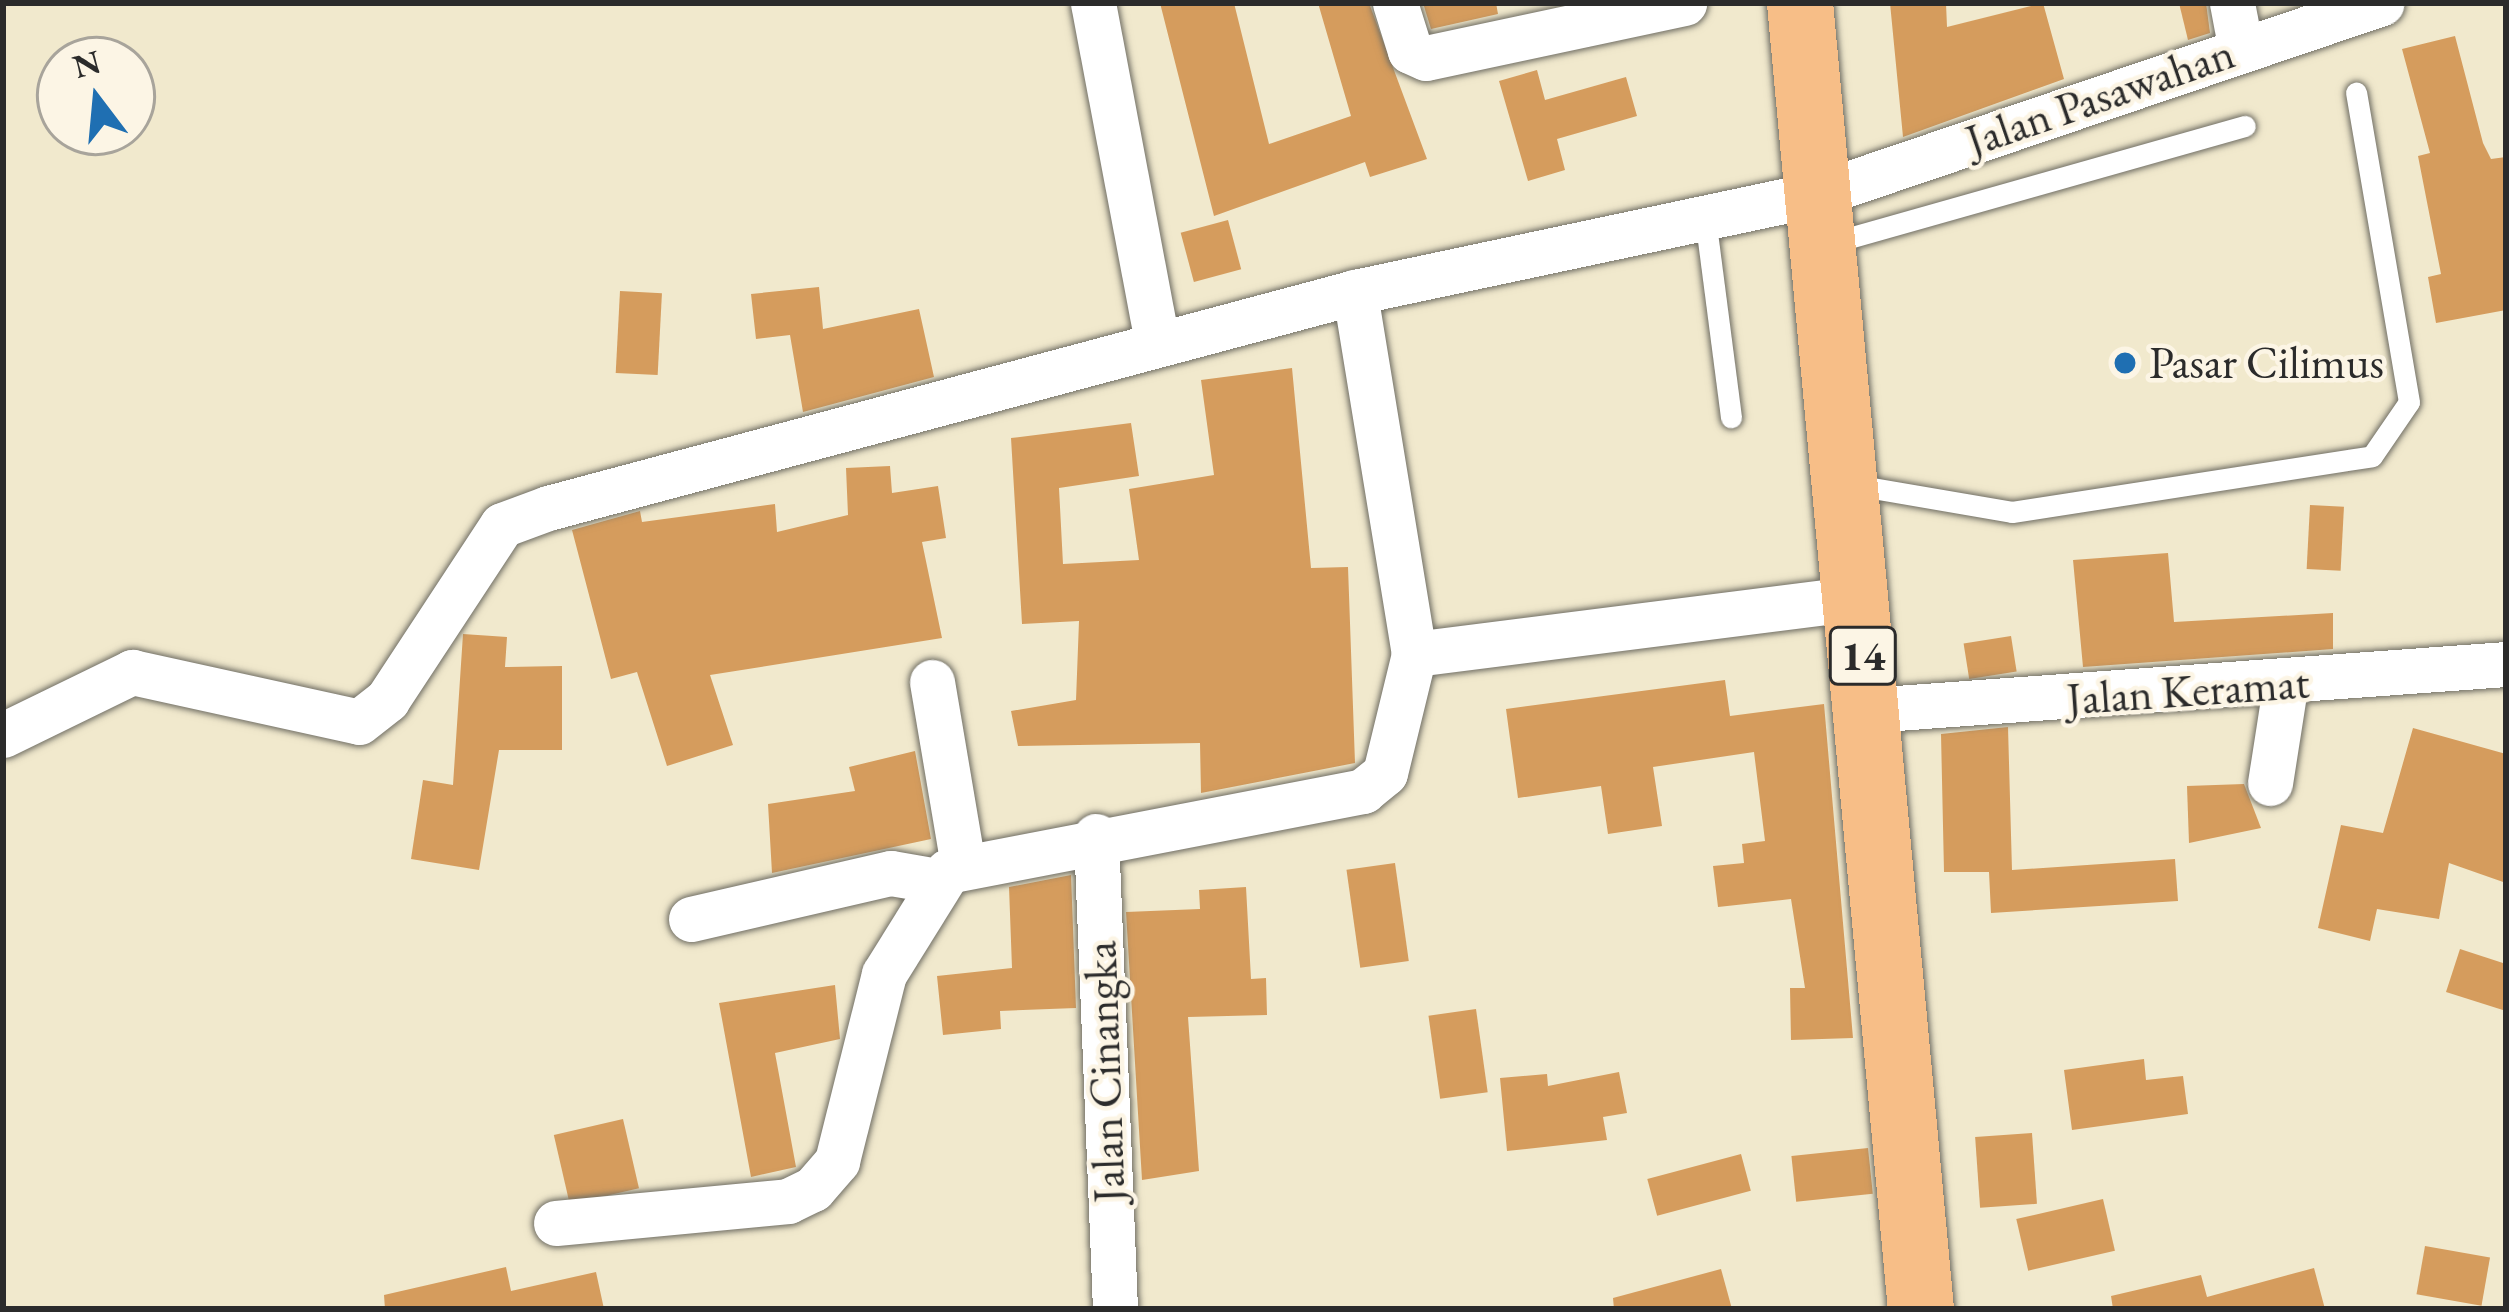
<!DOCTYPE html>
<style>
body{margin:0}
#map{position:relative;width:2509px;height:1312px;overflow:hidden;background:#f1e9cd;font-family:"EB Garamond",serif}
div>[style]{position:absolute}
.building>*{inset:0;background:#d59c5d;transform-origin:0 0}
.roads{filter:drop-shadow(0 0 3px #706e64) drop-shadow(0 0 3px #706e64)}
.service>*{height:21px;margin:-10.5px;padding:0 10.5px;transform-origin:10.5px;border-radius:10.5px;background:#fff}
.minor>*{height:45px;margin:-22.5px;padding:0 22.5px;transform-origin:22.5px;border-radius:22.5px;background:#fff}
.trunk>*{height:66px;margin:-33px;padding:0 33px;transform-origin:33px;border-radius:33px;background:#f7be87}
.dots>*{width:33px;height:33px;translate:-50% -50%;box-sizing:border-box;border:6px solid #fcf5e5;border-radius:50%}
span{translate:-50% -50%;white-space:nowrap;text-align:center;line-height:1.15;-webkit-text-stroke:9px #fcf5e5;paint-order:stroke}
.shield-label span{padding:3px 9px;background:#fcf5e5;border:3px solid;border-radius:9px;-webkit-text-stroke-width:0}
.shield-label{font-size:42px;color:#2b2b2b;font-weight:700}
.street-label{font-size:45px;color:#2b2b2b}
.poi-label{font-size:45px;color:#2b2b2b}
.left{translate:0 -50%;text-align:left}
.frame{position:absolute;inset:0;border:6px solid #2b2b2b;pointer-events:none}
.north{position:absolute;left:36px;top:36px;width:120px;height:120px;box-sizing:border-box;background:#fcf5e5;border:3px solid #a8a49b;border-radius:50%;rotate:344deg;font-size:33px;font-weight:700;line-height:48px;text-align:center;color:#2b2b2b}
.north::after{content:'';display:block;margin:auto;width:42px;height:54px;background:#1f6fb2;clip-path:polygon(50% 0,100% 100%,50% 72%,0 100%)}
</style>
<div id="map">
<div class="building">
<div style="clip-path:polygon(1160px 3px,1234px 3px,1269px 144px,1351px 116px,1318px 3px,1369px 3px,1427px 159px,1370px 177px,1365px 162px,1214px 216px)"></div>
<div style="clip-path:polygon(1423px 3px,1496px 3px,1498px 14px,1431px 29px)"></div>
<div style="clip-path:polygon(1890px 3px,1946px 3px,1947px 27px,2043px 3px,2064px 79px,1903px 137px)"></div>
<div style="clip-path:polygon(2179px 3px,2206px 3px,2210px 33px,2188px 40px)"></div>
<div style="clip-path:polygon(2455px 36px,2483px 143px,2491px 159px,2506px 157px,2506px 310px,2436px 323px,2428px 277px,2441px 274px,2418px 156px,2430px 153px,2402px 49px)"></div>
<div style="clip-path:polygon(1537px 70px,1545px 100px,1626px 77px,1637px 116px,1557px 139px,1565px 170px,1528px 181px,1499px 81px)"></div>
<div style="left:1228px;top:220px;width:51px;height:49px;rotate:75deg"></div>
<div style="clip-path:polygon(819px 287px,823px 329px,919px 309px,934px 377px,803px 412px,790px 335px,756px 339px,751px 294px)"></div>
<div style="left:620px;top:291px;width:42px;height:82px;rotate:3deg"></div>
<div style="clip-path:polygon(1292px 368px,1311px 568px,1348px 567px,1355px 763px,1201px 793px,1200px 743px,1018px 746px,1011px 711px,1076px 700px,1079px 621px,1022px 624px,1011px 438px,1131px 423px,1139px 476px,1059px 488px,1063px 564px,1139px 560px,1129px 489px,1214px 475px,1201px 380px)"></div>
<div style="clip-path:polygon(890px 466px,892px 493px,938px 486px,946px 538px,922px 542px,942px 638px,710px 675px,733px 745px,667px 766px,637px 672px,611px 679px,572px 530px,640px 511px,642px 522px,775px 504px,777px 532px,848px 515px,846px 468px)"></div>
<div style="left:2310px;top:505px;width:34px;height:64px;rotate:3deg"></div>
<div style="clip-path:polygon(2168px 553px,2174px 622px,2333px 613px,2333px 649px,2083px 667px,2073px 560px)"></div>
<div style="clip-path:polygon(463px 634px,507px 637px,505px 667px,562px 666px,562px 750px,499px 750px,479px 870px,411px 859px,423px 780px,453px 785px)"></div>
<div style="left:2011px;top:636px;width:36px;height:48px;rotate:81deg"></div>
<div style="clip-path:polygon(1725px 680px,1730px 716px,1824px 704px,1853px 1038px,1791px 1040px,1790px 988px,1805px 988px,1791px 899px,1718px 907px,1713px 866px,1744px 863px,1742px 844px,1765px 841px,1754px 752px,1653px 767px,1662px 826px,1608px 834px,1601px 786px,1518px 798px,1506px 709px)"></div>
<div style="clip-path:polygon(2008px 727px,2012px 870px,2175px 859px,2178px 901px,1991px 913px,1989px 872px,1944px 872px,1941px 734px)"></div>
<div style="clip-path:polygon(2413px 728px,2506px 754px,2506px 883px,2449px 863px,2439px 919px,2377px 909px,2370px 941px,2318px 928px,2341px 825px,2383px 833px)"></div>
<div style="clip-path:polygon(915px 751px,931px 839px,772px 873px,768px 804px,855px 791px,849px 767px)"></div>
<div style="clip-path:polygon(2244px 784px,2261px 828px,2189px 843px,2187px 786px)"></div>
<div style="left:1395px;top:863px;width:99px;height:49px;rotate:82deg"></div>
<div style="clip-path:polygon(1071px 875px,1076px 1008px,1000px 1011px,1001px 1029px,943px 1035px,937px 976px,1012px 968px,1009px 887px)"></div>
<div style="clip-path:polygon(1246px 887px,1251px 979px,1266px 978px,1267px 1015px,1188px 1017px,1199px 1171px,1142px 1180px,1126px 912px,1200px 909px,1199px 890px)"></div>
<div style="clip-path:polygon(2460px 949px,2506px 964px,2506px 1011px,2446px 992px)"></div>
<div style="clip-path:polygon(835px 985px,840px 1039px,775px 1053px,796px 1167px,751px 1177px,719px 1003px)"></div>
<div style="left:1476px;top:1009px;width:84px;height:48px;rotate:82deg"></div>
<div style="clip-path:polygon(2144px 1059px,2146px 1080px,2183px 1076px,2188px 1114px,2072px 1130px,2064px 1070px)"></div>
<div style="clip-path:polygon(1619px 1072px,1627px 1113px,1603px 1117px,1607px 1140px,1507px 1151px,1500px 1078px,1547px 1074px,1548px 1086px)"></div>
<div style="left:623px;top:1119px;width:71px;height:71px;rotate:77deg"></div>
<div style="left:2032px;top:1133px;width:71px;height:57px;rotate:86deg"></div>
<div style="left:1868px;top:1148px;width:46px;height:77px;rotate:84deg"></div>
<div style="left:1741px;top:1154px;width:38px;height:97px;rotate:75deg"></div>
<div style="left:2103px;top:1199px;width:53px;height:89px;rotate:77deg"></div>
<div style="left:2425px;top:1246px;width:66px;height:49px;rotate:10deg"></div>
<div style="clip-path:polygon(506px 1267px,511px 1291px,596px 1272px,604px 1309px,385px 1309px,384px 1295px)"></div>
<div style="clip-path:polygon(2314px 1268px,2325px 1309px,2113px 1309px,2111px 1296px,2201px 1275px,2207px 1297px)"></div>
<div style="clip-path:polygon(1721px 1269px,1732px 1309px,1614px 1309px,1613px 1298px)"></div>
</div>
<div class="roads">
<div class="service">
<div style="left:1705px;top:217px;width:202px;rotate:82.6deg"></div>
<div style="left:1831px;top:243px;width:430px;rotate:-15.8deg"></div>
<div style="left:1849px;top:484px;width:165px;rotate:9.7deg"></div>
<div style="left:2012px;top:512px;width:364px;rotate:-8.8deg"></div>
<div style="left:2372px;top:456px;width:65px;rotate:-55.6deg"></div>
<div style="left:2409px;top:402px;width:314px;rotate:-99.7deg"></div>
</div>
<div class="minor">
<div style="left:1093px;top:3px;width:345px;rotate:79.3deg"></div>
<div style="left:1395px;top:3px;width:50px;rotate:72.6deg"></div>
<div style="left:1410px;top:51px;width:17px;rotate:24deg"></div>
<div style="left:1426px;top:58px;width:264px;rotate:-12deg"></div>
<div style="left:2232px;top:3px;width:48px;rotate:79.2deg"></div>
<div style="left:1414px;top:654px;width:445px;rotate:-7.2deg"></div>
<div style="left:932px;top:682px;width:187px;rotate:80.4deg"></div>
<div style="left:1869px;top:710px;width:639px;rotate:-4.13deg"></div>
<div style="left:3px;top:735px;width:144px;rotate:-26deg"></div>
<div style="left:132px;top:672px;width:232px;rotate:12.4deg"></div>
<div style="left:359px;top:722px;width:36px;rotate:-38deg"></div>
<div style="left:387px;top:700px;width:209px;rotate:-56.7deg"></div>
<div style="left:502px;top:525px;width:49px;rotate:-20.3deg"></div>
<div style="left:548px;top:508px;width:835px;rotate:-14.98deg"></div>
<div style="left:1355px;top:292px;width:473px;rotate:-12deg"></div>
<div style="left:1818px;top:194px;width:595px;rotate:-18.71deg"></div>
<div style="left:2270px;top:783px;width:97px;rotate:-81.1deg"></div>
<div style="left:1096px;top:836px;width:473px;rotate:87.7deg"></div>
<div style="left:691px;top:919px;width:205px;rotate:-13deg"></div>
<div style="left:891px;top:873px;width:48px;rotate:9.7deg"></div>
<div style="left:556px;top:1223px;width:233px;rotate:-5.4deg"></div>
<div style="left:788px;top:1201px;width:28px;rotate:-26deg"></div>
<div style="left:813px;top:1189px;width:37px;rotate:-49deg"></div>
<div style="left:837px;top:1161px;width:193px;rotate:-75.9deg"></div>
<div style="left:884px;top:974px;width:121px;rotate:-58.1deg"></div>
<div style="left:948px;top:871px;width:423px;rotate:-10.9deg"></div>
<div style="left:1363px;top:791px;width:28px;rotate:-39deg"></div>
<div style="left:1385px;top:773px;width:122px;rotate:-76.3deg"></div>
<div style="left:1414px;top:654px;width:367px;rotate:-99.3deg"></div>
</div>
<div class="trunk">
<div style="left:1800px;top:3px;width:1312px;rotate:84.71deg"></div>
</div>
</div>
<div class="dots">
<div style="left:2125px;top:363px;background:#1f6fb2"></div>
</div>
<div class="shield-label">
<span style="left:1863px;top:656px">14</span>
</div>
<div class="street-label">
<span style="left:2100px;top:97px;rotate:-19deg">Jalan Pasawahan</span>
<span style="left:2188px;top:691px;rotate:-4deg">Jalan Keramat</span>
<span style="left:1105px;top:1072px;rotate:-92deg">Jalan Cinangka</span>
</div>
<div class="poi-label">
<span class="left" style="left:2149px;top:363px">Pasar Cilimus</span>
</div>
<div class="frame"></div>
<div class="north">N</div>
</div>
